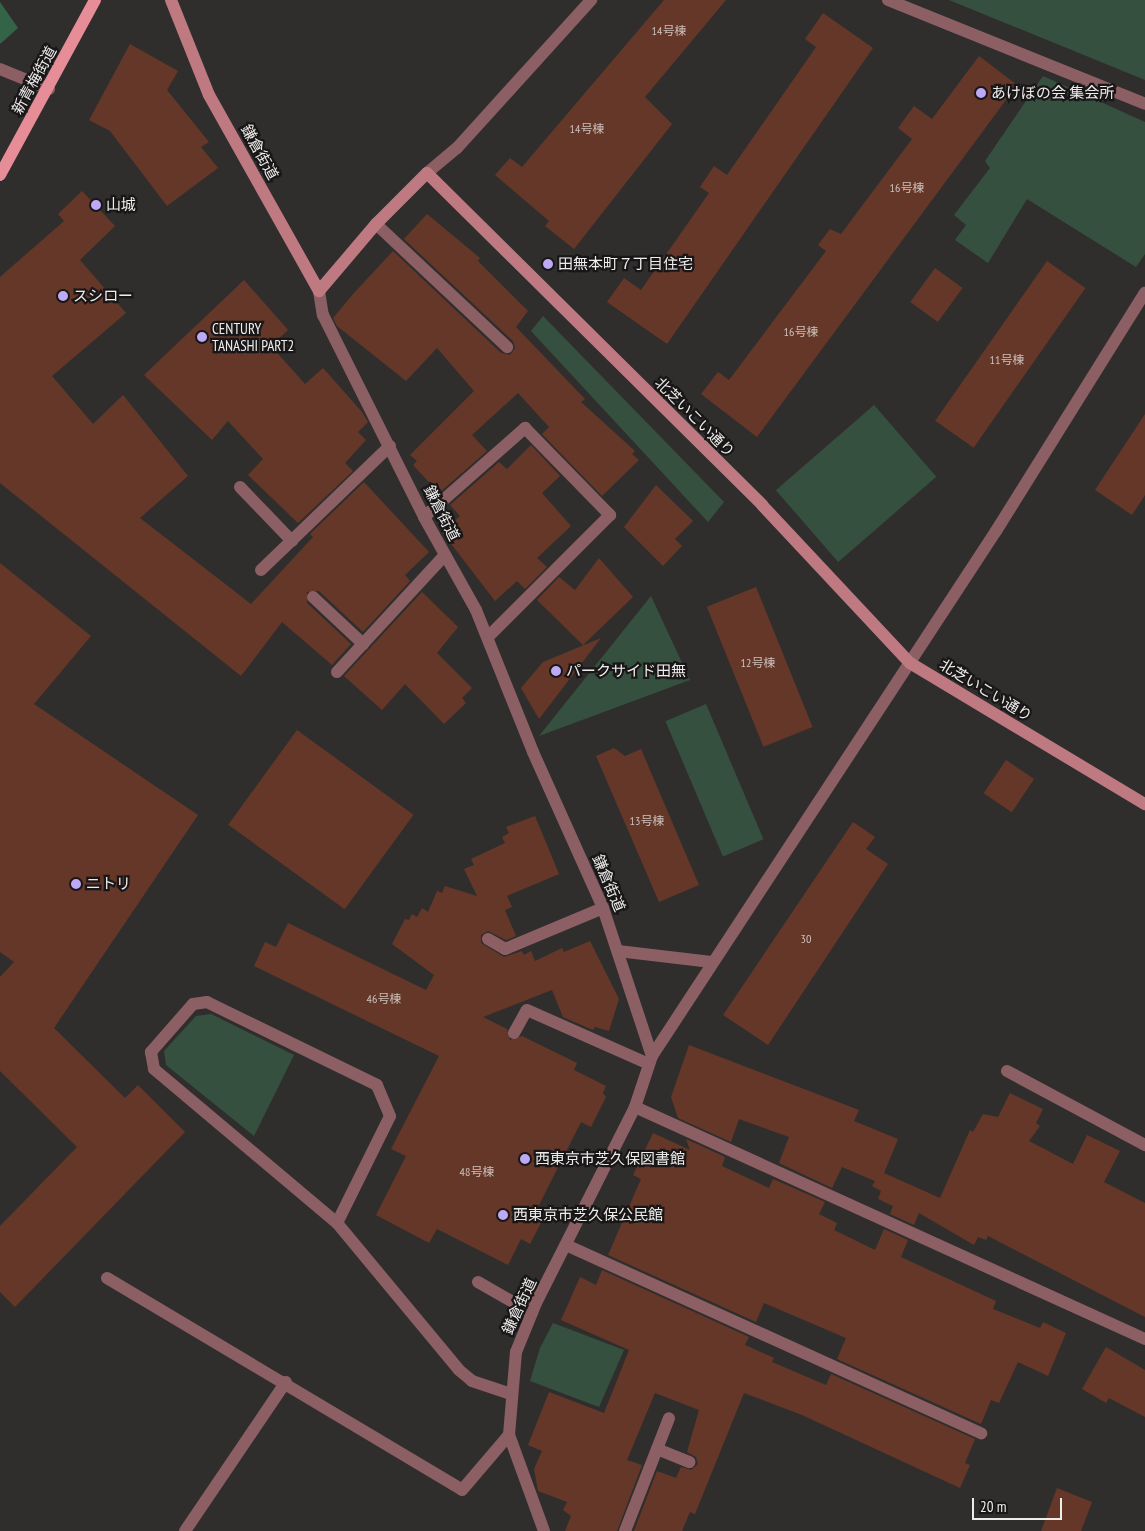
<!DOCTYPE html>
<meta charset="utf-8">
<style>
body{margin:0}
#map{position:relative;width:1145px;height:1531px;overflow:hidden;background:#302e2d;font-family:"PT Sans Narrow","Noto Sans JP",sans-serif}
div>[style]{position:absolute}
.green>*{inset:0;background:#365040;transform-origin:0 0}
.forest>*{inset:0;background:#346448}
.building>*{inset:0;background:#653728;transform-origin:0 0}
.lane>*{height:12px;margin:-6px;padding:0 6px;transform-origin:6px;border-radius:6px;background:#8c5f64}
.street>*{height:12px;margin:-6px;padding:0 6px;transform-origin:6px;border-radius:6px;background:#8c5f64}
.secondary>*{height:12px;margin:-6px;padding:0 6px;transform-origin:6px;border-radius:6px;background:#bf7981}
.primary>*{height:12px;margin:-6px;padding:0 6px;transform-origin:6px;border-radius:6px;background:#e78d98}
.dots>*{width:14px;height:14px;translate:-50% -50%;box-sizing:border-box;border:2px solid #181616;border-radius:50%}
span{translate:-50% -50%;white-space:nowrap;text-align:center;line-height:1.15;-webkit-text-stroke:4.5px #181616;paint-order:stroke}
.number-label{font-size:12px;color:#ccc0bb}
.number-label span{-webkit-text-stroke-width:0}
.street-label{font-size:15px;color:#efedec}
.poi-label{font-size:15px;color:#efedec}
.left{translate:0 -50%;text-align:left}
.scale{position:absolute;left:972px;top:1498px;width:90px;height:22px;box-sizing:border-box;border:2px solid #efedec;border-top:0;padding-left:6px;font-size:15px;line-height:18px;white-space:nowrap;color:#efedec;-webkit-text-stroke:4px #181616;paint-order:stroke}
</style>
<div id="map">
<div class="green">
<div style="clip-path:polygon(949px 0,1145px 0,1145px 80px)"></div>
<div style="clip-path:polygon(1043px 76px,1145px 122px,1145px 254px,1136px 267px,1027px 199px,988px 263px,955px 240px,966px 225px,954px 215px,990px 168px,985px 161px)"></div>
<div style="clip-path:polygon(543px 316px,724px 502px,708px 522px,531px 331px)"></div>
<div style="left:874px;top:405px;width:95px;height:130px;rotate:49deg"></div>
<div style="clip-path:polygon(651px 596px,690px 680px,539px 736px)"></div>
<div style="left:706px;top:704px;width:147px;height:44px;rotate:67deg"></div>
<div style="clip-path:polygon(211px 1014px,294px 1055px,254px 1136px,166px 1065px,164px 1051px,196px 1016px)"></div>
<div style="clip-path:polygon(553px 1323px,624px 1350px,599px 1407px,530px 1381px,540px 1348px)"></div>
</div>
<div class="forest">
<div style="clip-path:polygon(0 2px,18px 28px,0 44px)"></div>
</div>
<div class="building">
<div style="clip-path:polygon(664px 0,726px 0,645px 97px,672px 124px,574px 249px,545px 226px,549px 221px,495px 175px,510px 158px,522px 167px)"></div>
<div style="clip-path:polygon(823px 13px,873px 48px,667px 344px,607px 302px,624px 278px,641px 290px,709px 193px,700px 187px,714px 166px,727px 175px,816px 47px,805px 39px)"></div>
<div style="clip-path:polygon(130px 44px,178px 71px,167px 90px,209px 142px,201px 147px,218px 168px,167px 206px,110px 131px,89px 120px)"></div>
<div style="clip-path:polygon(979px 56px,1017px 85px,757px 437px,701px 394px,718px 372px,729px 380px,826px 251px,818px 245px,830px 229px,841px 234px,912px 139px,898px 128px,914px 106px,932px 119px)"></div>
<div style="clip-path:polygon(82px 191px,115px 226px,80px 260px,126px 313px,52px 376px,93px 424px,123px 395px,188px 476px,140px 518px,251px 604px,313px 537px,310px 534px,364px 482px,429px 552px,405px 575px,410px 581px,363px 632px,319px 591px,307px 592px,307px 603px,351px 644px,332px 665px,282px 622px,241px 676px,0 483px,0 277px,64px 221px,58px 214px)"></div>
<div style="clip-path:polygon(427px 214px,480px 258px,478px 261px,528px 311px,516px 327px,585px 399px,581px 402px,635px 451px,632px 454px,639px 460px,602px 496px,542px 434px,549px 427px,518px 393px,472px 435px,487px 451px,439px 493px,413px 465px,417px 461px,410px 455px,474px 391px,437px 348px,406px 381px,337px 326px,333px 318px,354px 293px,393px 251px,501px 353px,510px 355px,515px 348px,513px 341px,404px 239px)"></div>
<div style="left:1047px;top:261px;width:47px;height:195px;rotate:35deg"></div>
<div style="left:935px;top:268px;width:34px;height:42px;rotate:36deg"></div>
<div style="clip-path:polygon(244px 280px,288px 330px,271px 346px,305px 384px,323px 368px,362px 412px,368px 422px,358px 432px,366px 440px,345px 463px,353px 471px,298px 523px,248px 475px,263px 459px,228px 421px,212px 440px,144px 375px)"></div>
<div style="clip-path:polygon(1145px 414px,1145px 495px,1132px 515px,1095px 490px)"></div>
<div style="clip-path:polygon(531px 445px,560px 476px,542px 493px,571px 526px,537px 558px,547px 567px,525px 589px,517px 581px,495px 601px,442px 532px,460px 516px,450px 505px,499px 462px,507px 469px)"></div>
<div style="clip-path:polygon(656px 485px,693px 521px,675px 539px,682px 546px,663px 566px,624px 527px)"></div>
<div style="clip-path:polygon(599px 558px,633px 597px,583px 645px,537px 600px,559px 577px,575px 590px)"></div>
<div style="clip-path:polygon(0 563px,91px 636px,34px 704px,198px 815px,54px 1028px,125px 1098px,138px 1085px,185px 1132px,15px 1307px,0 1292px,0 1226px,77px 1147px,0 1071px,0 977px,14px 962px,0 952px)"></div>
<div style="left:756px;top:587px;width:151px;height:53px;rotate:68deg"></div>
<div style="clip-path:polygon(422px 592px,458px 627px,437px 653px,472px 688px,462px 698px,466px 703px,444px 724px,405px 684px,382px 710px,344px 676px)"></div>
<div style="clip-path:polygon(601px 638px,539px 719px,521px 688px,543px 662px)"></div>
<div style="left:297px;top:730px;width:144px;height:117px;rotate:36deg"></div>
<div style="clip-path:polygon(614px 748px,625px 756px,641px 749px,699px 885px,659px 902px,596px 756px)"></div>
<div style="left:1006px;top:760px;width:34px;height:40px;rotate:34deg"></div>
<div style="clip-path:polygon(535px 816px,559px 874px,507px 896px,512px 907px,505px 910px,516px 936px,506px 940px,488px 931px,481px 935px,481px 943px,504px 957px,522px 951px,524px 955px,531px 951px,535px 961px,562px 948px,564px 952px,590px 941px,619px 999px,609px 1031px,595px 1027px,593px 1030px,563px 1017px,552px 990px,483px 1017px,507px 1029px,510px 1040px,522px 1036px,577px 1063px,574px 1070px,606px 1086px,603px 1093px,606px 1097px,591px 1127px,581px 1122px,535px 1213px,544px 1217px,530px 1244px,521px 1239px,508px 1265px,437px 1229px,429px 1243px,376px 1215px,406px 1156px,391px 1149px,439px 1056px,254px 966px,265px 942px,276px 947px,288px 923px,426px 990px,434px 975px,392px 944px,405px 919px,409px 920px,412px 914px,417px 917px,422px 908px,428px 912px,437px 891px,442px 893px,445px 886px,477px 896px,464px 869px,474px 865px,471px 859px,505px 843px,502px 837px,509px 833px,506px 827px)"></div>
<div style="clip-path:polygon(853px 822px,875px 837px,866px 849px,888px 864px,768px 1045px,723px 1015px)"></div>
<div style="clip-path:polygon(689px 1045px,859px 1110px,854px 1121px,898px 1139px,884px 1173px,940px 1198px,970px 1130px,973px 1132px,983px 1114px,998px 1117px,1010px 1093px,1043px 1109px,1036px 1123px,1040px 1126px,1029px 1141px,1073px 1164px,1087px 1135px,1120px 1151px,1104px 1182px,1145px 1203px,1145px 1317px,988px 1236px,986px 1240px,978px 1237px,974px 1245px,919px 1213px,914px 1225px,890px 1214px,893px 1206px,878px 1199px,881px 1191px,872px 1186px,875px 1181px,842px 1167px,832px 1188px,779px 1163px,789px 1137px,739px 1119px,731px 1142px,678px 1118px,671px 1097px)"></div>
<div style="clip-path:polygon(653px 1133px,690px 1150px,686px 1139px,725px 1157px,722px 1166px,769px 1188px,773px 1179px,825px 1202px,819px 1214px,837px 1223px,834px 1230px,875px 1250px,884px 1229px,908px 1240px,901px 1257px,996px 1301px,993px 1309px,1040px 1328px,1043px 1322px,1066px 1333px,1048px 1376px,1018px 1362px,999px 1403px,991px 1400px,981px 1424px,837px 1359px,846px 1338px,764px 1303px,756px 1322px,608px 1255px,641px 1179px,633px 1175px)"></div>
<div style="clip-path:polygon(602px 1270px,749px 1337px,745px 1345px,774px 1358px,772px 1362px,826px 1385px,831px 1374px,975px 1439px,965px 1463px,970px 1465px,960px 1488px,802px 1415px,744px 1393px,695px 1514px,690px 1512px,682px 1531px,634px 1531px,657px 1471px,676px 1478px,681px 1467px,691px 1470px,698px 1464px,696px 1457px,687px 1452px,699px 1410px,655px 1393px,627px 1460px,642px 1465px,617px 1531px,565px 1531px,571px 1516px,563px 1510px,567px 1502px,538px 1491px,534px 1469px,542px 1451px,528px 1445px,549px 1392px,604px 1413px,629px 1350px,561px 1320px,580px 1277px,596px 1285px)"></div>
<div style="clip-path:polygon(1106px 1347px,1145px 1370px,1145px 1417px,1109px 1398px,1106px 1403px,1082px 1389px)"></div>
<div style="clip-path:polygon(1057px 1488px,1092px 1502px,1081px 1531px,1041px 1531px)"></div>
</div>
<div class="lane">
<div style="left:514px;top:1033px;width:26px;rotate:-61deg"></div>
<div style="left:527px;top:1010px;width:133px;rotate:23.9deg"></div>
<div style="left:478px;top:1282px;width:62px;rotate:29.9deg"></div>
</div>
<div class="street">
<div style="left:888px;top:0;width:277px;rotate:22deg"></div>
<div style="left:0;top:69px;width:53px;rotate:22.2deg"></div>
<div style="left:427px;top:173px;width:39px;rotate:-40deg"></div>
<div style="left:457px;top:148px;width:200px;rotate:-47.8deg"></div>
<div style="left:376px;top:224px;width:180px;rotate:43.2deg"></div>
<div style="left:319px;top:291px;width:24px;rotate:81deg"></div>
<div style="left:323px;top:315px;width:226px;rotate:63.4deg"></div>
<div style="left:424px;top:517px;width:107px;rotate:60.8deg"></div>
<div style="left:476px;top:610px;width:153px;rotate:68.1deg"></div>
<div style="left:533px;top:752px;width:171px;rotate:65.8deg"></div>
<div style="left:603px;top:908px;width:156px;rotate:71.7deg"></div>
<div style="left:240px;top:487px;width:75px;rotate:46.1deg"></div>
<div style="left:424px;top:517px;width:135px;rotate:-41.4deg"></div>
<div style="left:525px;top:428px;width:122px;rotate:45.7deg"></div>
<div style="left:610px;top:515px;width:173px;rotate:135deg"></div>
<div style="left:261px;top:570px;width:179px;rotate:-43.9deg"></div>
<div style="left:313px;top:597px;width:69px;rotate:43.2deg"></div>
<div style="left:337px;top:672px;width:159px;rotate:-47.3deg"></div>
<div style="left:488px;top:939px;width:20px;rotate:30deg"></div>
<div style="left:505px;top:949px;width:106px;rotate:-22.7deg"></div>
<div style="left:618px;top:951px;width:94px;rotate:6.7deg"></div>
<div style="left:1007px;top:1071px;width:157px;rotate:28.2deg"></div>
<div style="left:635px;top:1107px;width:560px;rotate:24.46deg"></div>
<div style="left:337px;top:1223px;width:119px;rotate:-63.6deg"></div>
<div style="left:390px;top:1116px;width:34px;rotate:-113deg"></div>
<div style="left:377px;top:1085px;width:189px;rotate:-154deg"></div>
<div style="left:207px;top:1002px;width:14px;rotate:172deg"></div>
<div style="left:193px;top:1004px;width:64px;rotate:131.2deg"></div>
<div style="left:151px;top:1052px;width:17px;rotate:80deg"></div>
<div style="left:154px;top:1069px;width:239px;rotate:40.1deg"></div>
<div style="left:337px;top:1223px;width:191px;rotate:50.3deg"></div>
<div style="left:459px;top:1370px;width:17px;rotate:40deg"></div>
<div style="left:472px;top:1381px;width:41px;rotate:18.4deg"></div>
<div style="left:566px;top:1245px;width:456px;rotate:24.4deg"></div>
<div style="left:107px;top:1278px;width:413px;rotate:30.8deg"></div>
<div style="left:462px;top:1490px;width:72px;rotate:-49.5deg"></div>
<div style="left:657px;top:1449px;width:35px;rotate:22deg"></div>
<div style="left:185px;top:1531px;width:180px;rotate:-55.9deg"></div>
<div style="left:544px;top:1531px;width:102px;rotate:-110deg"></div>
<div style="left:509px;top:1435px;width:83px;rotate:-85.2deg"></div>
<div style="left:516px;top:1352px;width:53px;rotate:-67.8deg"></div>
<div style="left:536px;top:1303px;width:220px;rotate:-63.2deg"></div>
<div style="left:635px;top:1107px;width:54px;rotate:-71.6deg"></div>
<div style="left:652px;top:1056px;width:628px;rotate:-56.77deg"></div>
<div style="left:996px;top:531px;width:281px;rotate:-58deg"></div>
<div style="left:625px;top:1531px;width:121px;rotate:-68.7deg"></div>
</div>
<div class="secondary">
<div style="left:171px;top:0;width:102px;rotate:68.2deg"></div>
<div style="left:209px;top:95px;width:225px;rotate:60.7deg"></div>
<div style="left:319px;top:291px;width:88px;rotate:-49.6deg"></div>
<div style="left:376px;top:224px;width:72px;rotate:-45deg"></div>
<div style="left:427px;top:173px;width:472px;rotate:44.7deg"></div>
<div style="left:762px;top:505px;width:216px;rotate:46.9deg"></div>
<div style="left:910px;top:663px;width:274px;rotate:31deg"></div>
</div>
<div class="primary">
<div style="left:0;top:175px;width:199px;rotate:-61.5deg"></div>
</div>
<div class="dots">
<div style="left:981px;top:93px;background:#bda9f5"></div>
<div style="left:96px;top:205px;background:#bda9f5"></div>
<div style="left:548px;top:264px;background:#bda9f5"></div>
<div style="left:63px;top:296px;background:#bda9f5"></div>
<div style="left:202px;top:337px;background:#bda9f5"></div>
<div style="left:556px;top:671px;background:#bda9f5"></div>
<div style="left:76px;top:884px;background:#bda9f5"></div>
<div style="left:525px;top:1159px;background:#bda9f5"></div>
<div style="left:503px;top:1215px;background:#bda9f5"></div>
</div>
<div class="number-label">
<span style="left:669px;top:31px">14号棟</span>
<span style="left:587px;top:129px">14号棟</span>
<span style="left:907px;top:188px">16号棟</span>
<span style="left:801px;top:332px">16号棟</span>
<span style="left:1007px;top:360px">11号棟</span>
<span style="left:758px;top:663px">12号棟</span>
<span style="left:647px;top:821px">13号棟</span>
<span style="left:806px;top:939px">30</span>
<span style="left:384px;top:999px">46号棟</span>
<span style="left:477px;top:1172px">48号棟</span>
</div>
<div class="street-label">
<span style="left:34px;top:80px;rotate:-61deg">新青梅街道</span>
<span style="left:260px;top:152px;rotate:61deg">鎌倉街道</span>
<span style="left:695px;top:417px;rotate:45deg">北芝いこい通り</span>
<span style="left:442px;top:513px;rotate:63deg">鎌倉街道</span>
<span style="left:986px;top:690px;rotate:31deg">北芝いこい通り</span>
<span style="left:609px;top:883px;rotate:67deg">鎌倉街道</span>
<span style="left:519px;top:1306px;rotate:-65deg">鎌倉街道</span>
</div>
<div class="poi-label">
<span class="left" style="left:991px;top:93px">あけぼの会 集会所</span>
<span class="left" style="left:106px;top:205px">山城</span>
<span class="left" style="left:558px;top:264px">田無本町７丁目住宅</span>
<span class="left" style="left:73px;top:296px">スシロー</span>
<span class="left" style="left:212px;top:337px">CENTURY<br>TANASHI PART2</span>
<span class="left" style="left:566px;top:671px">パークサイド田無</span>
<span class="left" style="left:86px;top:884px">ニトリ</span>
<span class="left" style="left:535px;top:1159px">西東京市芝久保図書館</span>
<span class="left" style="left:513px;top:1215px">西東京市芝久保公民館</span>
</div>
<div class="scale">20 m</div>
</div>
